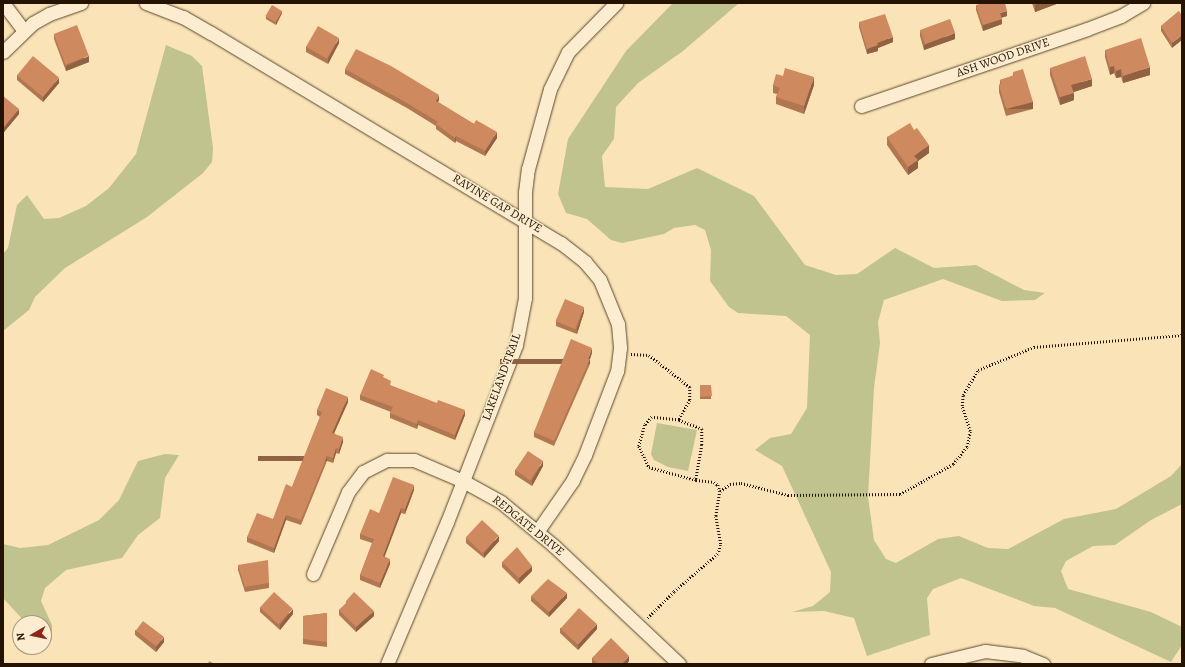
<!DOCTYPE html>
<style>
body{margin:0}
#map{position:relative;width:1185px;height:667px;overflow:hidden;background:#fae3b6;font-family:Alegreya,serif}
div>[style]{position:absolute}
.green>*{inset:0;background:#c0c38d}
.path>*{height:2.5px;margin-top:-1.25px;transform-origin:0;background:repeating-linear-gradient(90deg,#231300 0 1px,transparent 0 3px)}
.roads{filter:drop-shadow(0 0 1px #59472e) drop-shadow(0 0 1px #59472e)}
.minor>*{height:13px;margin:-6.5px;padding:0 6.5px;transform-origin:6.5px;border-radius:6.5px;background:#fcedd0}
.wall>*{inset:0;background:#b17751;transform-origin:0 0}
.shaded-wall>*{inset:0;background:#906142;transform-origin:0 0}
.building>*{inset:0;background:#ce8a5e;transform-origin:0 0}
span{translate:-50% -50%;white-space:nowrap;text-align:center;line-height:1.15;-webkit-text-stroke:3px #fcedd0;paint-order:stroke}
.street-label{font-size:12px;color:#231300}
.frame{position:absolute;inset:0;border:4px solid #231300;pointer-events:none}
.north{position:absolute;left:12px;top:615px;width:40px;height:40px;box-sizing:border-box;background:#fcedd0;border:1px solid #a5967d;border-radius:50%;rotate:261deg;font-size:11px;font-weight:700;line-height:16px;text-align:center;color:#231300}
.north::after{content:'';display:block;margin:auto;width:14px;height:18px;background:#8f2418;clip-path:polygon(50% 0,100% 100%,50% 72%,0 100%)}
</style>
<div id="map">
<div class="green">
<div style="clip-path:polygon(673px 3px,739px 3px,683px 51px,638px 83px,616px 107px,614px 139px,602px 156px,605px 187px,648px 189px,697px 168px,754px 196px,805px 265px,836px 275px,857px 274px,895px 248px,934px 268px,976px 265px,1024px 290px,1045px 293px,1035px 300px,1002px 301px,943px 279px,884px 300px,878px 322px,880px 343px,874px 388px,868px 497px,874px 540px,886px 559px,896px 563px,938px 539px,959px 536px,988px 548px,1008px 549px,1064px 519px,1116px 509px,1171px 476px,1182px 464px,1182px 504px,1151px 520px,1115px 545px,1093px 546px,1066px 561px,1061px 571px,1068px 589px,1151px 612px,1182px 627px,1182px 645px,1171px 662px,1055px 608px,1034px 606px,961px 578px,933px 589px,927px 598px,930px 635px,867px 656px,854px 618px,824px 611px,792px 612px,813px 606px,830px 592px,831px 572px,782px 466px,755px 450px,770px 438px,791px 434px,807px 408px,810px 335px,786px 316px,738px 313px,729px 307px,710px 281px,711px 250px,705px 230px,695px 225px,674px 228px,664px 234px,622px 243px,611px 240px,587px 219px,566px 213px,558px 194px,568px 139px,626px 51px)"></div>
<div style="clip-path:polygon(166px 45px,192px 56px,202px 66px,213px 148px,212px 162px,203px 173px,147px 217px,65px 268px,35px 297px,29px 310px,3px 331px,3px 254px,8px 248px,17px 205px,27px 195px,44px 219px,59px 218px,86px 206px,109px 188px,136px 154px)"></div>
<div style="clip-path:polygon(657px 423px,697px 430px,688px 471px,668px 467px,654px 460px,651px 454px)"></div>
<div style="clip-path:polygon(165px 454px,179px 455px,165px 478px,160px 518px,138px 535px,122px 558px,66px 570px,45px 588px,41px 601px,52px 625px,52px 640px,44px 638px,44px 623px,26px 623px,3px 598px,3px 544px,20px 548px,48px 545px,99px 520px,119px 500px,138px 461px)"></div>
</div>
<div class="path">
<div style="left:631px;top:354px;width:18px;rotate:3deg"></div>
<div style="left:649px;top:355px;width:52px;rotate:38deg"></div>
<div style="left:690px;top:387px;width:13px;rotate:90deg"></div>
<div style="left:690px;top:400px;width:23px;rotate:119deg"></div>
<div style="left:679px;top:420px;width:25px;rotate:21deg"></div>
<div style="left:702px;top:429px;width:16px;rotate:90deg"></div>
<div style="left:702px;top:445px;width:36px;rotate:100deg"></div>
<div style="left:696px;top:480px;width:18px;rotate:6deg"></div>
<div style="left:714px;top:482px;width:5px;rotate:37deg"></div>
<div style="left:718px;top:485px;width:6px;rotate:72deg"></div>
<div style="left:720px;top:491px;width:25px;rotate:99deg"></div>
<div style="left:716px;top:516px;width:29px;rotate:80deg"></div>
<div style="left:721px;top:545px;width:9px;rotate:108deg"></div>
<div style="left:718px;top:554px;width:58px;rotate:139.2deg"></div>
<div style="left:674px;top:592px;width:37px;rotate:135deg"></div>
<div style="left:679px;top:420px;width:27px;rotate:-174deg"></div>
<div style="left:652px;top:417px;width:11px;rotate:131deg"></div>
<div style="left:645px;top:425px;width:22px;rotate:106deg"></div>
<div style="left:639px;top:446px;width:23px;rotate:65deg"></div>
<div style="left:649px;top:467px;width:49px;rotate:15.5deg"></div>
<div style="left:720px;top:491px;width:12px;rotate:-35deg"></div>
<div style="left:730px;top:484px;width:11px;rotate:-5deg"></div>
<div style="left:741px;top:483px;width:49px;rotate:14.3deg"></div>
<div style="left:788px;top:495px;width:112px;rotate:-0.5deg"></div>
<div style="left:900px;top:494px;width:61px;rotate:-29.5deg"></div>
<div style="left:953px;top:464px;width:22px;rotate:-51deg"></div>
<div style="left:967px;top:447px;width:16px;rotate:-79deg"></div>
<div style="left:970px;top:431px;width:26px;rotate:-108deg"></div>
<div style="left:962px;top:406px;width:11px;rotate:-85deg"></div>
<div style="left:963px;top:395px;width:29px;rotate:-59deg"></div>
<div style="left:978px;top:370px;width:61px;rotate:-22.3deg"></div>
<div style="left:1034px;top:347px;width:148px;rotate:-4.6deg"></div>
</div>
<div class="roads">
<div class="minor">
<div style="left:3px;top:3px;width:35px;rotate:53deg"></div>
<div style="left:146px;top:3px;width:40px;rotate:21deg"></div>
<div style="left:183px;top:17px;width:32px;rotate:30deg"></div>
<div style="left:211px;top:33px;width:408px;rotate:31deg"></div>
<div style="left:561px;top:243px;width:31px;rotate:38deg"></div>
<div style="left:585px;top:262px;width:23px;rotate:50deg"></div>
<div style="left:600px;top:280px;width:48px;rotate:67.8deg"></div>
<div style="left:618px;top:324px;width:24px;rotate:85deg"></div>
<div style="left:620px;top:348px;width:23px;rotate:97deg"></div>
<div style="left:617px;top:371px;width:90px;rotate:110.9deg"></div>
<div style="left:585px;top:455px;width:28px;rotate:116deg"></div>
<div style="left:573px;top:480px;width:63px;rotate:124.7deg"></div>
<div style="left:3px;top:52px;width:42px;rotate:-44deg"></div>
<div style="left:33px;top:23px;width:18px;rotate:-29deg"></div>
<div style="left:49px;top:14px;width:34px;rotate:-19deg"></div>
<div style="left:861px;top:106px;width:239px;rotate:-18.8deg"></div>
<div style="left:1087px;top:29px;width:36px;rotate:-21deg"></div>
<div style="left:1121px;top:16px;width:26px;rotate:-31deg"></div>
<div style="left:313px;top:574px;width:89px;rotate:-66.9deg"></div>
<div style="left:348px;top:492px;width:25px;rotate:-53deg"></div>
<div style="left:363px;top:472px;width:27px;rotate:-27deg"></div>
<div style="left:387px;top:460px;width:27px"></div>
<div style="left:414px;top:460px;width:53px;rotate:23.2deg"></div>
<div style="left:463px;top:481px;width:43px;rotate:28.9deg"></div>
<div style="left:501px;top:502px;width:69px;rotate:39.7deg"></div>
<div style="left:554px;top:546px;width:172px;rotate:43.3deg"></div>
<div style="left:387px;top:664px;width:154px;rotate:-67.1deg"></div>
<div style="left:447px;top:522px;width:190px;rotate:-68.7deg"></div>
<div style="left:516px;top:345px;width:48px;rotate:-79.2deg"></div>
<div style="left:525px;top:298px;width:106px;rotate:-90deg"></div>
<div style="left:525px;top:192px;width:23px;rotate:-83deg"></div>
<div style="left:528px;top:169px;width:83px;rotate:-74.6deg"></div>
<div style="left:550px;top:89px;width:41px;rotate:-64.1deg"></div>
<div style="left:568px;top:52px;width:69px;rotate:-45.6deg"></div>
<div style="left:931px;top:664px;width:56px;rotate:-13.5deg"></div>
<div style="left:985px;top:651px;width:38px;rotate:7deg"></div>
<div style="left:1023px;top:656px;width:22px;rotate:22deg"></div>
</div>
</div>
<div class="wall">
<div style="clip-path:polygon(1032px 3px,1059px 3px,1035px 12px)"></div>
<div style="clip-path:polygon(976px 5px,1007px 16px,1001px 18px,1002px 24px,983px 31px,976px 10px)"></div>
<div style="clip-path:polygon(1179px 11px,1172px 48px,1161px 31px,1161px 26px)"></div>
<div style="clip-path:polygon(282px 13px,276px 25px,266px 19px,266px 16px)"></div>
<div style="clip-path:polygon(859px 22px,893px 42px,878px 48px,878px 51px,867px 54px,859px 27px)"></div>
<div style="clip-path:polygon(920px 31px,955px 39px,924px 50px,920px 36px)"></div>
<div style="clip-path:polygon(54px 34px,89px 62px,66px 71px,54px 39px)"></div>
<div style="clip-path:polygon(339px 43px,328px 64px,306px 52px,306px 47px)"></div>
<div style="clip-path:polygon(1105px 50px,1150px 75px,1123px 83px,1121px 77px,1116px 78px,1114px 73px,1110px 75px,1105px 57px)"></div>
<div style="clip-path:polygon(1050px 68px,1092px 86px,1073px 92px,1074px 100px,1060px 105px,1050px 75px)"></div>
<div style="clip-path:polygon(345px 69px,439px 100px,438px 102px,497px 138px,485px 156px,456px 141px,455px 143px,436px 129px,436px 126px,407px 108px,345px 74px)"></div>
<div style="clip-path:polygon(1013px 72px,1033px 109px,1006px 116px,999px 92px,999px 85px,1000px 84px,1000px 80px,1013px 76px)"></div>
<div style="clip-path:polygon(17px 75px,59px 83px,43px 102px,17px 80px)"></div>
<div style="clip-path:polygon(783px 76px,814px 85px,804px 114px,776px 104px,776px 97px,777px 94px,773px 93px,773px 85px)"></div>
<div style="clip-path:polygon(3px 96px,19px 114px,4px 132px,3px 131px)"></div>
<div style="clip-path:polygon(914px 130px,929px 153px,918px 161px,918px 168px,908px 175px,887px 145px,887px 137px)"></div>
<div style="clip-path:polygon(584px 312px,577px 334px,556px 326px,556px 321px)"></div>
<div style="clip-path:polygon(592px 353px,590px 359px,590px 364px,554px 446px,534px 437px,534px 432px)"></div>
<div style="clip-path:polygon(384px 378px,391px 386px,465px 415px,455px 440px,418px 425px,417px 429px,390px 418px,390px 413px,391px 412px,360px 400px,360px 395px)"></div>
<div style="left:700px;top:385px;width:11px;height:14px"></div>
<div style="clip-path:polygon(348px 402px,334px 433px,343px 442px,339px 454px,336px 453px,333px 463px,327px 461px,301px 525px,286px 520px,274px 553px,247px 542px,247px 537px,273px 519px,292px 487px,320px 417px,317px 415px,317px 410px)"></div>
<div style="clip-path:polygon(543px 466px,532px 486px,515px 475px,515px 470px)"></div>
<div style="clip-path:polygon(414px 490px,405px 514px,401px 513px,384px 557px,390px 564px,380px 588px,360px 580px,360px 575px,372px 543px,360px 539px,360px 534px,379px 513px)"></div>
<div style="clip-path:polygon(466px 538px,499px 541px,484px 558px,466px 543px)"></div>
<div style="clip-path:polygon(502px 562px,532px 571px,519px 584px,502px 567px)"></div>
<div style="clip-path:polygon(238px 565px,269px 583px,269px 588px,245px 592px,238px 570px)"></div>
<div style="clip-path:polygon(531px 596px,567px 598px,549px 617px,531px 601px)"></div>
<div style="clip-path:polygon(346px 601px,374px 616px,356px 632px,339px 615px,339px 610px,346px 604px)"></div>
<div style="clip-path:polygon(260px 607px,293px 614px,280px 630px,260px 612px)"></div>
<div style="clip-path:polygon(327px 613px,327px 647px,303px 644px,303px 616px)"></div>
<div style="clip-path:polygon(560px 628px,597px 629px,578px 650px,560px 633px)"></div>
<div style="clip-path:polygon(135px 630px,164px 642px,156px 652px,135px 635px)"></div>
<div style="clip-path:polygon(592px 658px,629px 661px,627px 664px,593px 664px,592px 663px)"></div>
</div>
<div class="shaded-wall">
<div style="clip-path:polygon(1040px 3px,1059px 3px,1035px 12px,1035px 5px)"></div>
<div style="clip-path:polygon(282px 11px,282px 13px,276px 25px,276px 22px)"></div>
<div style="clip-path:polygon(1007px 11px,1007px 16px,1000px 18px,1000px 13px)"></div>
<div style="clip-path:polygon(1002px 19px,1002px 24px,983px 31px,983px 25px)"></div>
<div style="clip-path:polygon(955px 33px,955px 39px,924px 50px,924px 45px)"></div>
<div style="clip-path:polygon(1182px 35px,1182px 40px,1172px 48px,1172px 43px)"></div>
<div style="clip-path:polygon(893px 37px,893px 42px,878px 48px,878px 51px,867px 54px,867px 49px,877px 43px)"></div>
<div style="clip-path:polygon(339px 38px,339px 43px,328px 64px,328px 59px)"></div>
<div style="clip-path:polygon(89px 56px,89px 62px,66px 71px,66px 66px)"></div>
<div style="clip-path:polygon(1114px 66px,1114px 73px,1110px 75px,1110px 67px)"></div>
<div style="clip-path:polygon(1150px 67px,1150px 75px,1123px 83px,1123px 76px)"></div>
<div style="clip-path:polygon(1121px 69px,1121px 77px,1116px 78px,1116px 71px)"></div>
<div style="clip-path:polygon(814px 77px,814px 85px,804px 114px,804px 106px)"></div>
<div style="clip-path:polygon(59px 78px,59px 83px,43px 102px,43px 97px)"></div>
<div style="clip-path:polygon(1092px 79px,1092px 86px,1071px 93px,1071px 85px)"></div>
<div style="clip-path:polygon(1074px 93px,1074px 100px,1060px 105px,1060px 97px)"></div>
<div style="clip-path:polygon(439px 95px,439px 100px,436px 106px,436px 101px)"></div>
<div style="left:1033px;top:102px;width:7px;height:28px;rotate:90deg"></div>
<div style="clip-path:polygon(19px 109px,19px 114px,4px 132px,4px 127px)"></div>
<div style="clip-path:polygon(497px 132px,497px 138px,485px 156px,485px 151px)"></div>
<div style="clip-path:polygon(456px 136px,456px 141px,455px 143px,455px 138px)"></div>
<div style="clip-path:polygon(929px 145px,929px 153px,918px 161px,918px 168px,908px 175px,908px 167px,914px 156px)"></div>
<div style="clip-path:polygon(584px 307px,584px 312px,577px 334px,577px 329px)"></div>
<div style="clip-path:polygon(592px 348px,592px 353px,588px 364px,588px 359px)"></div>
<div style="left:590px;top:359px;width:5px;height:90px;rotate:90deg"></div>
<div style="clip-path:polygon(348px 397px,348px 402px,332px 438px,332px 433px)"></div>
<div style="clip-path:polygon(465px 410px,465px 415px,455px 440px,455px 435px)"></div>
<div style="clip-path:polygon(418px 420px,418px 425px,417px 429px,417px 424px)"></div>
<div style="clip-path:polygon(343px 437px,343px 442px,339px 454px,339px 449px)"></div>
<div style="clip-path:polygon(336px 448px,336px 453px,333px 463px,333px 458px)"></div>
<div style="left:327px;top:456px;width:5px;height:69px;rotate:90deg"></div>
<div style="clip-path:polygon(543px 461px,543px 466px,532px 486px,532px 481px)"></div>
<div style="clip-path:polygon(414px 485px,414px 490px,405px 514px,405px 509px)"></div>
<div style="clip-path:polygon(401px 508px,401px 513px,383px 561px,383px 556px)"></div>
<div style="clip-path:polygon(286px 515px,286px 520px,274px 553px,274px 548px)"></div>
<div style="clip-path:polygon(499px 536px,499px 541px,484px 558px,484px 553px)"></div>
<div style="clip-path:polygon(390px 559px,390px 564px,380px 588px,380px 583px)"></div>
<div style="clip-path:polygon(532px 566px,532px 571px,519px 584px,519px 578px)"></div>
<div style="clip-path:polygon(567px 593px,567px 598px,549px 617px,549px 612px)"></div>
<div style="clip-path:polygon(293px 609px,293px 614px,280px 630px,280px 625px)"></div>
<div style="clip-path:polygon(374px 611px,374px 616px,356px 632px,356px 627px)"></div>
<div style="clip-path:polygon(597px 624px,597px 629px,578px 650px,578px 644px)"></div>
<div style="clip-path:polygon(164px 637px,164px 642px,156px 652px,156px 647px)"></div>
<div style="clip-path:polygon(629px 656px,629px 661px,627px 664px,622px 664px)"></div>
</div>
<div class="building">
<div style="clip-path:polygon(982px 3px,1005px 3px,1007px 11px,1000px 13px,1002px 19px,983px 25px,976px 5px)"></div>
<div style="left:272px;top:5px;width:12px;height:13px;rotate:31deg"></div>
<div style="clip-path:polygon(1179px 11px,1181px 14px,1182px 13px,1182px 35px,1172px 43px,1161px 26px)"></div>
<div style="clip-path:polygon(885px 14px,893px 37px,877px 43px,878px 45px,867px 49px,859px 22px)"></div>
<div style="left:950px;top:19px;width:15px;height:32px;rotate:70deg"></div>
<div style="left:77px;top:25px;width:33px;height:25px;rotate:69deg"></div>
<div style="left:318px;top:26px;width:24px;height:24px;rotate:30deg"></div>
<div style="clip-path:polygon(1141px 38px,1150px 67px,1123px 76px,1121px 69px,1116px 71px,1114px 66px,1110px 67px,1105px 50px)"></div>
<div style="clip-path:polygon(356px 49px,391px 66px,439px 95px,436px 101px,474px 124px,476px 120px,497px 132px,485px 151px,456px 136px,455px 138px,436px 124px,438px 122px,407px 103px,345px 69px)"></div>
<div style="left:33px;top:56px;width:34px;height:25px;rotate:40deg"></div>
<div style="clip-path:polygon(1085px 56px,1092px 79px,1071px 85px,1074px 93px,1060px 97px,1050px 68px)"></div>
<div style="clip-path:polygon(785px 68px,814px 77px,804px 106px,776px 97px,780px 88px,773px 85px,776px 74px,783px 76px)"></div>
<div style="clip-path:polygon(1023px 69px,1033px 102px,1006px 109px,999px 85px,1001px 84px,1000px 80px,1014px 75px,1013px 72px)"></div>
<div style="clip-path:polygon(3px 96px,19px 109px,4px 127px,3px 126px)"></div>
<div style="clip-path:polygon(910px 123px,914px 130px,917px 128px,929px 145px,914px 156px,918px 160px,908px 167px,887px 137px)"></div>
<div style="left:565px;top:299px;width:21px;height:24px;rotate:23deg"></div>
<div style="clip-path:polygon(571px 339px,592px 348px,588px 359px,590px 359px,554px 441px,534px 432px)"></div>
<div style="clip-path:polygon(371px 369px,384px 375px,383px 377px,391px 381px,390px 385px,437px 403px,438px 400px,465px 410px,455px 435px,418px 420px,417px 424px,390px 413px,393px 407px,360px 395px)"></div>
<div style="clip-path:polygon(700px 385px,711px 385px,712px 396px,700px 397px)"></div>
<div style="clip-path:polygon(326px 388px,348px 397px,332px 433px,343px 437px,339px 449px,336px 448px,333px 458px,327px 456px,301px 520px,286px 515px,274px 548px,247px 537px,257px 513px,273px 519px,286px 484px,292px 487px,322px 412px,317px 410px)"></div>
<div style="left:528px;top:451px;width:18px;height:23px;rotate:34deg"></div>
<div style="clip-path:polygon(393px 477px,414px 485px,405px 509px,401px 508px,383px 556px,390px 559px,380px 583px,360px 575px,374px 539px,360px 534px,370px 509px,379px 513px)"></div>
<div style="left:482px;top:520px;width:23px;height:24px;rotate:43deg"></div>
<div style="clip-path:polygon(517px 547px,532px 566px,519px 578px,502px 562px)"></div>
<div style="clip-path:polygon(268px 560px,269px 583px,245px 587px,238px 565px)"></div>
<div style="clip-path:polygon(548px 579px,567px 593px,549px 612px,531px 596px)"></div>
<div style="left:274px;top:592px;width:25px;height:21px;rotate:42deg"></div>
<div style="clip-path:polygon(354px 592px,374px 611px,356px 627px,339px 610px,347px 602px,346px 601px)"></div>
<div style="left:579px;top:608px;width:24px;height:28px;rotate:42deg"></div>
<div style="clip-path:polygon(327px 613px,327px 642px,303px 639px,303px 616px)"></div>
<div style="left:143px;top:621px;width:26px;height:12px;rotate:37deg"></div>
<div style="clip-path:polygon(611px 638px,629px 656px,622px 664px,598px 664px,592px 658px)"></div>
<div style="clip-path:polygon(209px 661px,215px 664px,208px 664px)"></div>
</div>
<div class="street-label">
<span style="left:1003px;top:58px;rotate:-19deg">ASH WOOD DRIVE</span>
<span style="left:497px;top:204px;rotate:31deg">RAVINE GAP DRIVE</span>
<span style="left:502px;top:377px;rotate:-70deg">LAKELAND TRAIL</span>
<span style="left:528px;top:526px;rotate:39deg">REDGATE DRIVE</span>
</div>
<div class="frame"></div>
<div class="north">N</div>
</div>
